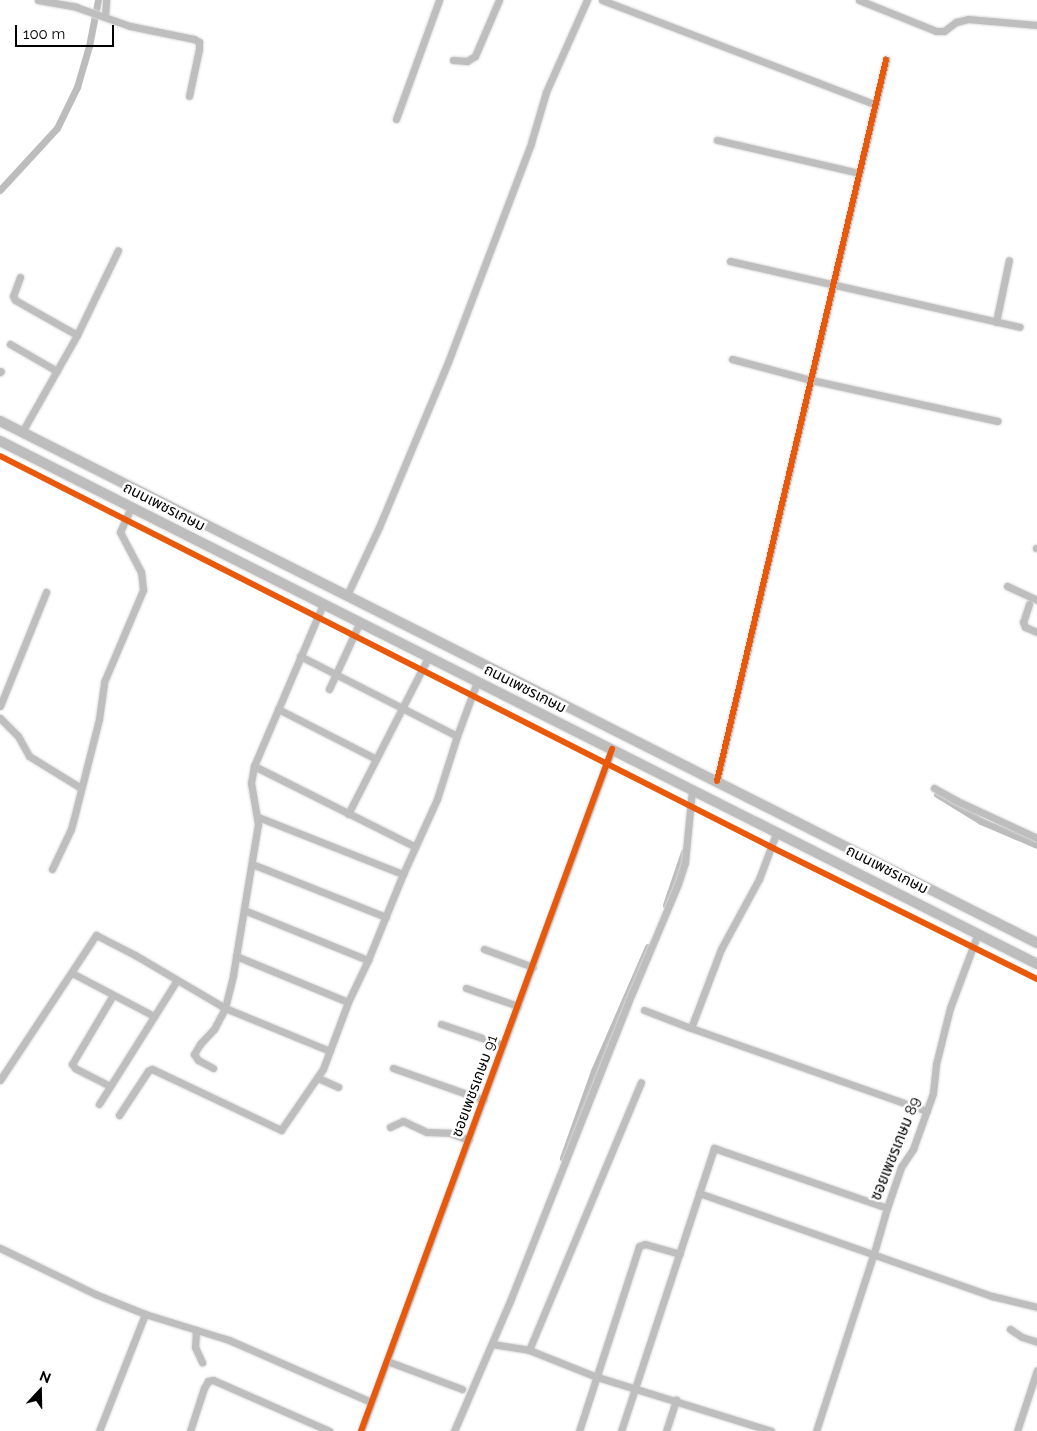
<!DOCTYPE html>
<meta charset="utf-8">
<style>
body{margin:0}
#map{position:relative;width:1037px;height:1431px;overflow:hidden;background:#fff;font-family:Raleway,"Noto Sans Thai",sans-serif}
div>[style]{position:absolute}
.canal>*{height:7px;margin:-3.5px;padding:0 3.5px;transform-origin:3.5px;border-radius:3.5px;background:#bcbcbc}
.roads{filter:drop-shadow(0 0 1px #dbdbdb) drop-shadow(0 0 1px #dbdbdb)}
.street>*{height:7px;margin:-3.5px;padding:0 3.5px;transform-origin:3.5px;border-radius:3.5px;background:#bebebe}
.primary>*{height:10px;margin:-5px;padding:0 5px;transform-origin:5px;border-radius:5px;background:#bdbdbd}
.cycleway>*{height:6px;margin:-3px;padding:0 3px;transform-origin:3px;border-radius:3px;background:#e8590c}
span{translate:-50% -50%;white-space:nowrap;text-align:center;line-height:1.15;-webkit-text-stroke:5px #fff;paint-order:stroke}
.street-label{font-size:15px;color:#000}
.north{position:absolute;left:15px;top:1366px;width:50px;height:50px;-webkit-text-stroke:4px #fff;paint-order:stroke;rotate:21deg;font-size:14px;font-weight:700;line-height:20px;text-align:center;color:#000}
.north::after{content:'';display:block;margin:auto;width:18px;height:22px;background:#000;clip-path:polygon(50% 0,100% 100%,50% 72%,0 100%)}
.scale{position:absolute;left:15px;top:25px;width:99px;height:22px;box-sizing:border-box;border:2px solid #000;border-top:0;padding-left:6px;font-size:15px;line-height:18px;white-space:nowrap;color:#000;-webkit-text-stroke:4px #fff;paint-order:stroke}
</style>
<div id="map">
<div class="canal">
<div style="left:0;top:190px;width:84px;rotate:-47.4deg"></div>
<div style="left:57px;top:128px;width:46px;rotate:-64deg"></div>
<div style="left:77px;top:87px;width:43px;rotate:-73.7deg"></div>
<div style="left:89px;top:46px;width:47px;rotate:-78.9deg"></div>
<div style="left:937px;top:794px;width:52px;rotate:31.5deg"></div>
<div style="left:981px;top:821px;width:61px;rotate:23.2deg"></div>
<div style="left:666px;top:905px;width:56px;rotate:-71.2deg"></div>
<div style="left:563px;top:1158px;width:92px;rotate:-70.4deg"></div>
<div style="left:594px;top:1071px;width:135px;rotate:-66.5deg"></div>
</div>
<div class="roads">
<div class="street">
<div style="left:38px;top:0;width:39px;rotate:10deg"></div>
<div style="left:76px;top:7px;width:57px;rotate:19.4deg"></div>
<div style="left:130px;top:26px;width:65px;rotate:11.5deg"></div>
<div style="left:194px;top:39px;width:6px;rotate:31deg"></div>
<div style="left:199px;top:42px;width:7px;rotate:90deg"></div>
<div style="left:199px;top:49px;width:48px;rotate:102deg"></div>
<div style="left:602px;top:0;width:292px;rotate:20.9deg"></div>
<div style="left:859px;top:0;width:83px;rotate:21.9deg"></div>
<div style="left:936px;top:31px;width:8px"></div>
<div style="left:944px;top:31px;width:15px;rotate:-37deg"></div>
<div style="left:956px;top:22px;width:12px;rotate:-14deg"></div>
<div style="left:968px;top:19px;width:69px;rotate:5deg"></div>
<div style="left:105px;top:16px;width:16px;rotate:-86deg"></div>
<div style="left:453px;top:60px;width:14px;rotate:4deg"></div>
<div style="left:467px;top:61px;width:9px;rotate:-32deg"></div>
<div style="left:475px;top:56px;width:61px;rotate:-66.8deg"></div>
<div style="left:396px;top:119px;width:127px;rotate:-70.1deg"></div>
<div style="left:717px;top:140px;width:146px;rotate:13.1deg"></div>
<div style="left:730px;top:261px;width:297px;rotate:12.8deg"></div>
<div style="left:20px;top:277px;width:20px;rotate:110deg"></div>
<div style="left:13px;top:296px;width:4px;rotate:63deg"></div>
<div style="left:15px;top:300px;width:71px;rotate:29.4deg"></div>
<div style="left:996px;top:322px;width:63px;rotate:-78.2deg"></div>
<div style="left:10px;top:344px;width:54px;rotate:29.9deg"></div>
<div style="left:732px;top:359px;width:82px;rotate:14.9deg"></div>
<div style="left:811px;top:380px;width:191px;rotate:12.4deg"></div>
<div style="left:0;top:372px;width:1px;rotate:-45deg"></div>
<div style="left:22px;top:432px;width:112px;rotate:-60.4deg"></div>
<div style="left:77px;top:335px;width:94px;rotate:-64.2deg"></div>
<div style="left:1036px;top:548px;width:1px"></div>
<div style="left:1007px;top:586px;width:33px;rotate:25deg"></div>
<div style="left:347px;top:595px;width:75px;rotate:-64.8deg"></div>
<div style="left:379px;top:527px;width:179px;rotate:-67.3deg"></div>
<div style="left:448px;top:362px;width:234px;rotate:-69.2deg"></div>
<div style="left:531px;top:143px;width:53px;rotate:-73.6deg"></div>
<div style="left:546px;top:92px;width:101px;rotate:-66deg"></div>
<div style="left:1029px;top:604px;width:19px;rotate:108deg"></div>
<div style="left:1023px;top:622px;width:5px;rotate:68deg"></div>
<div style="left:1025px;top:627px;width:13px;rotate:23deg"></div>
<div style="left:300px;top:656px;width:176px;rotate:27deg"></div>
<div style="left:329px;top:689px;width:74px;rotate:-65.2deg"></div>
<div style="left:0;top:706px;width:123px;rotate:-68deg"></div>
<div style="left:278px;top:709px;width:110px;rotate:27deg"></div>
<div style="left:0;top:718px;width:25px;rotate:45deg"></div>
<div style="left:18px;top:736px;width:23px;rotate:61deg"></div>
<div style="left:29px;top:756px;width:61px;rotate:31.6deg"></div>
<div style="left:254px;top:766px;width:179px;rotate:26.6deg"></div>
<div style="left:717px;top:781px;width:741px;rotate:-76.81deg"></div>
<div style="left:934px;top:788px;width:26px;rotate:29deg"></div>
<div style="left:957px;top:801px;width:88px;rotate:24.8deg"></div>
<div style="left:348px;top:814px;width:178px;rotate:-62.9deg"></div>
<div style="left:258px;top:817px;width:156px;rotate:21.5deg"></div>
<div style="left:252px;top:864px;width:144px;rotate:21.6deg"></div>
<div style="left:52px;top:869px;width:44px;rotate:-64.6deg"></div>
<div style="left:71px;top:829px;width:20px;rotate:-75deg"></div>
<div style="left:76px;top:810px;width:94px;rotate:-75.8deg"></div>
<div style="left:99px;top:719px;width:37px;rotate:-82deg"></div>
<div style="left:104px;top:682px;width:100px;rotate:-67deg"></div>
<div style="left:143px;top:590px;width:18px;rotate:-96deg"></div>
<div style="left:141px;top:572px;width:45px;rotate:-117.7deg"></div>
<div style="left:120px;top:532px;width:27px;rotate:-66deg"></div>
<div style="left:244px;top:910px;width:134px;rotate:22deg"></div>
<div style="left:484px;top:949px;width:52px;rotate:20.2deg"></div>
<div style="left:236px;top:956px;width:121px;rotate:22.3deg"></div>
<div style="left:72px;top:973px;width:93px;rotate:27.7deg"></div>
<div style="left:466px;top:988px;width:55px;rotate:19.1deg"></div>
<div style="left:644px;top:1010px;width:50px;rotate:21deg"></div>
<div style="left:691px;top:1028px;width:250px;rotate:19.4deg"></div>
<div style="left:441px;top:1024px;width:65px;rotate:18.7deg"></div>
<div style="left:691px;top:1028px;width:85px;rotate:-69.2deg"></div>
<div style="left:721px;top:949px;width:80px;rotate:-61.5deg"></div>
<div style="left:759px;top:879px;width:51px;rotate:-69.4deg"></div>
<div style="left:213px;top:1068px;width:17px;rotate:-152deg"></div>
<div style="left:198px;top:1060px;width:7px;rotate:-124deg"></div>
<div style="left:194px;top:1054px;width:12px;rotate:-59deg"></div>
<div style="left:200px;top:1044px;width:21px;rotate:-47deg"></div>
<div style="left:214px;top:1029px;width:24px;rotate:-62deg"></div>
<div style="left:225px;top:1008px;width:34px;rotate:-76deg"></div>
<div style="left:233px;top:975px;width:153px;rotate:-80.6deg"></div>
<div style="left:258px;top:824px;width:42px;rotate:-99.7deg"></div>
<div style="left:251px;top:783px;width:17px;rotate:-80deg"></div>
<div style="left:254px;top:766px;width:176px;rotate:-66.9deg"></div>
<div style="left:393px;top:1068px;width:96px;rotate:19.4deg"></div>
<div style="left:318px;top:1078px;width:22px;rotate:24deg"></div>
<div style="left:0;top:1080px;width:174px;rotate:-56.5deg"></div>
<div style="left:96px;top:935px;width:44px;rotate:27.1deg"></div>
<div style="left:135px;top:955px;width:104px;rotate:30.5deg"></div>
<div style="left:225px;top:1008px;width:113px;rotate:22.3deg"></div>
<div style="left:110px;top:1086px;width:39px;rotate:-153deg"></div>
<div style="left:75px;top:1068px;width:5px;rotate:-127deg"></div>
<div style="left:72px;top:1064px;width:80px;rotate:-59.3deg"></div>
<div style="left:99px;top:1104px;width:146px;rotate:-57.8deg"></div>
<div style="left:119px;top:1115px;width:53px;rotate:-56.6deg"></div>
<div style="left:148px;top:1071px;width:4px;rotate:-27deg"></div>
<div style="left:152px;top:1069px;width:143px;rotate:25.3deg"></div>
<div style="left:281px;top:1130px;width:74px;rotate:-55.5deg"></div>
<div style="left:323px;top:1069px;width:72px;rotate:-69.5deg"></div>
<div style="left:348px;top:1002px;width:47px;rotate:-64.5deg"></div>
<div style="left:368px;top:960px;width:93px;rotate:-67.9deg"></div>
<div style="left:403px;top:874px;width:82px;rotate:-65.6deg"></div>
<div style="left:437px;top:799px;width:66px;rotate:-72.4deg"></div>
<div style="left:457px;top:736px;width:58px;rotate:-69.7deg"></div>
<div style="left:390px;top:1127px;width:14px;rotate:-25deg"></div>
<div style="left:403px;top:1121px;width:26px;rotate:25deg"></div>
<div style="left:427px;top:1132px;width:23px;rotate:2deg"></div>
<div style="left:450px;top:1133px;width:20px;rotate:20deg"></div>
<div style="left:699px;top:1193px;width:311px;rotate:19.4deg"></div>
<div style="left:992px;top:1296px;width:46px;rotate:13.7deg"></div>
<div style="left:0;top:1248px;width:106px;rotate:25.8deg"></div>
<div style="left:95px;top:1294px;width:54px;rotate:21.8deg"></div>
<div style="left:145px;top:1314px;width:88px;rotate:17.2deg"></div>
<div style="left:229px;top:1340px;width:155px;rotate:23.6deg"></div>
<div style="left:1010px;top:1329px;width:14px;rotate:34deg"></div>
<div style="left:1022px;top:1337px;width:16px;rotate:18deg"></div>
<div style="left:196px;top:1330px;width:17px;rotate:93deg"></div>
<div style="left:195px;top:1347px;width:17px;rotate:65deg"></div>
<div style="left:492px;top:1344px;width:37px;rotate:9deg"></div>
<div style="left:529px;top:1350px;width:73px;rotate:21.7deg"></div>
<div style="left:597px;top:1377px;width:182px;rotate:17.2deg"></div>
<div style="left:529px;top:1350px;width:290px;rotate:-67.3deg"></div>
<div style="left:387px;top:1361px;width:80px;rotate:20.5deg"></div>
<div style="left:99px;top:1431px;width:126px;rotate:-68.5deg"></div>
<div style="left:190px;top:1431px;width:45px;rotate:-72deg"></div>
<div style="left:204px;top:1388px;width:8px;rotate:-60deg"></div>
<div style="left:208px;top:1381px;width:5px;rotate:-11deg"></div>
<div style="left:213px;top:1380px;width:127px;rotate:23.7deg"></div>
<div style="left:361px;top:1431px;width:727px;rotate:-69.79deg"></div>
<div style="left:454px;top:1431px;width:142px;rotate:-66.7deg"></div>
<div style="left:510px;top:1301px;width:334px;rotate:-68.4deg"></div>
<div style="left:633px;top:991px;width:116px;rotate:-67.2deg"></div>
<div style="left:678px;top:884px;width:23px;rotate:-72deg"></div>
<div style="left:685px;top:862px;width:73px;rotate:-84.5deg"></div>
<div style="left:579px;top:1431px;width:194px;rotate:-72deg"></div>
<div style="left:639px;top:1246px;width:6px;rotate:-18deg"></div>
<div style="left:645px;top:1244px;width:36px;rotate:16deg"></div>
<div style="left:621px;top:1431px;width:298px;rotate:-71.8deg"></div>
<div style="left:714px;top:1148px;width:183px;rotate:19.1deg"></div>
<div style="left:666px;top:1431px;width:33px;rotate:-72deg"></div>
<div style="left:816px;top:1431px;width:187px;rotate:-72deg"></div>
<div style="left:874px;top:1253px;width:47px;rotate:-73.9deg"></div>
<div style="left:887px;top:1208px;width:43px;rotate:-71.1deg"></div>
<div style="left:901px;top:1167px;width:22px;rotate:-56deg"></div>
<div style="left:913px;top:1149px;width:59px;rotate:-70.3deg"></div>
<div style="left:933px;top:1093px;width:29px;rotate:-84deg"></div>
<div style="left:936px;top:1064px;width:58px;rotate:-76deg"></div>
<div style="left:950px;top:1008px;width:80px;rotate:-69.5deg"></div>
<div style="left:1017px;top:1431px;width:64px;rotate:-71.8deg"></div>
</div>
<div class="primary">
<div style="left:0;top:421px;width:1161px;rotate:26.72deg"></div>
<div style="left:0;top:441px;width:1161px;rotate:26.76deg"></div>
</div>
</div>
<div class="cycleway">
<div style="left:0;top:456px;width:864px;rotate:26.89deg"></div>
<div style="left:771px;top:847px;width:297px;rotate:26.4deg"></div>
<div style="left:717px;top:781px;width:741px;rotate:-76.81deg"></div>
<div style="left:361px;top:1431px;width:727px;rotate:-69.79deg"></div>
</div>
<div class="street-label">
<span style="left:164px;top:507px;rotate:27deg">ถนนเพชรเกษม</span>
<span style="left:525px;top:689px;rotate:27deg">ถนนเพชรเกษม</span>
<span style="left:887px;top:870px;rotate:27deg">ถนนเพชรเกษม</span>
<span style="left:475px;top:1086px;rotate:-70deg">ซอยเพชรเกษม 91</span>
<span style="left:896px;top:1149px;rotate:-68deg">ซอยเพชรเกษม 89</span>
</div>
<div class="north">N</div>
<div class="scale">100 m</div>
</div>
